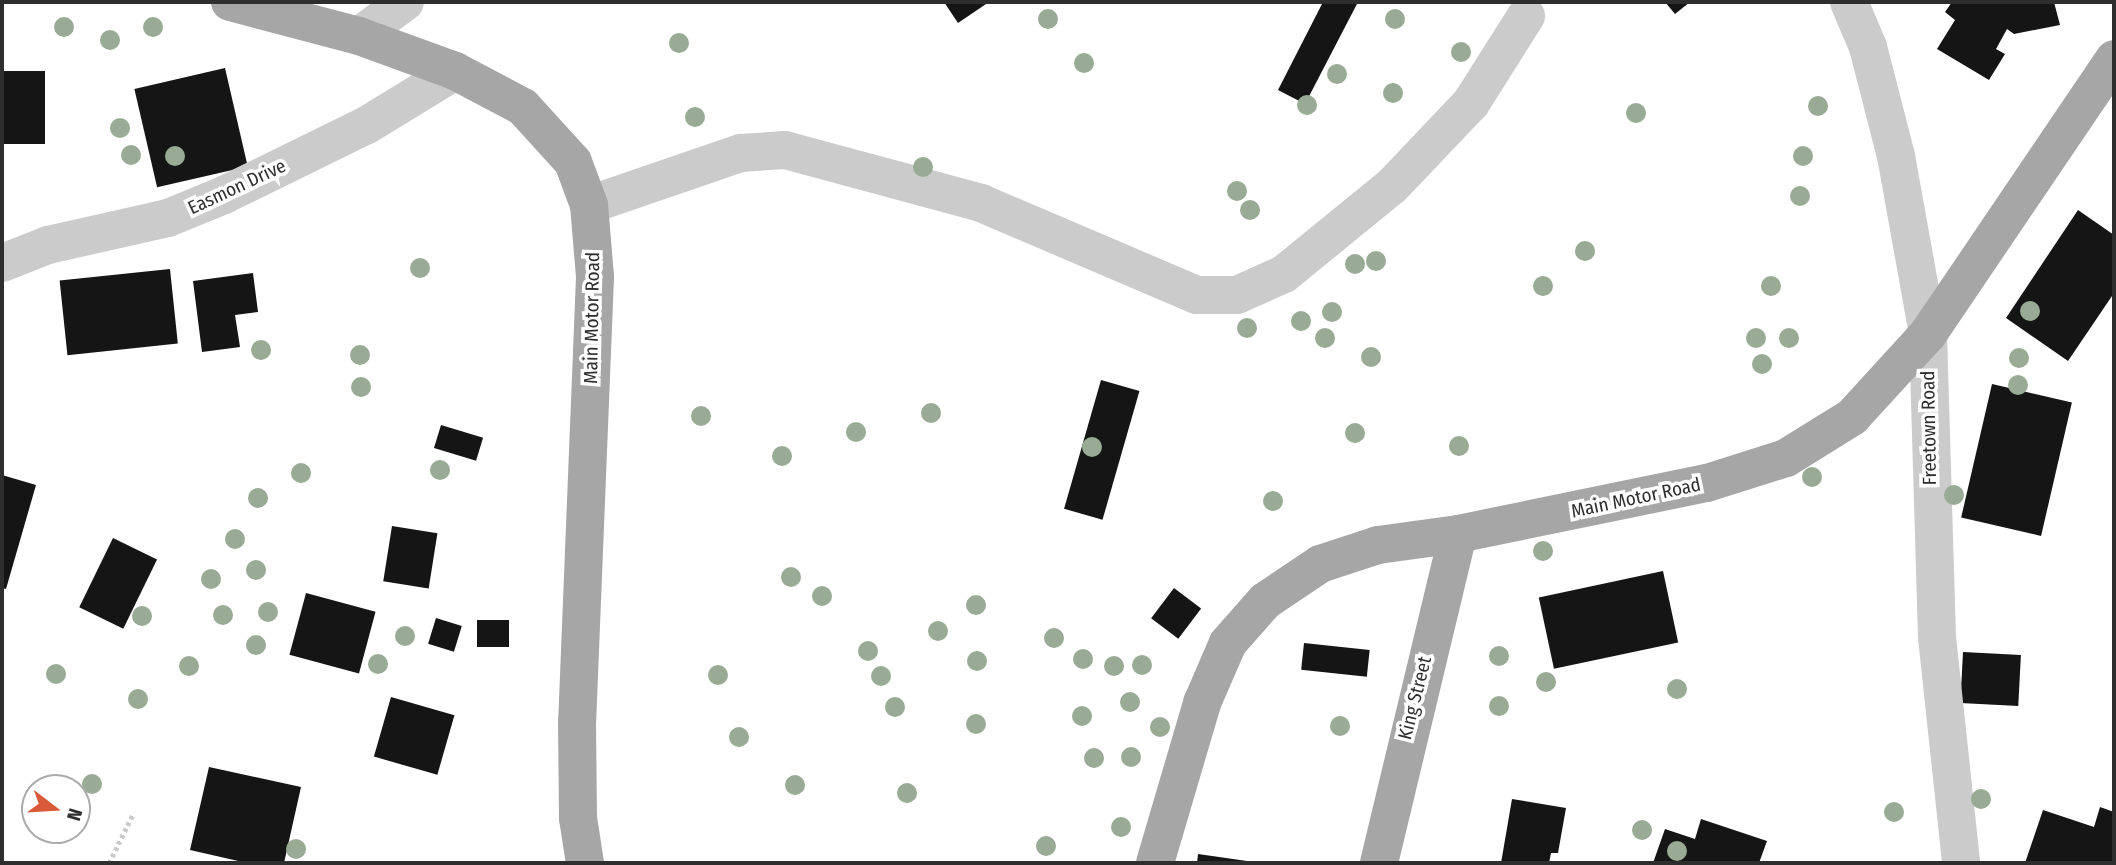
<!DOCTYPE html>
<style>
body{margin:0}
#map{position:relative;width:2116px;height:865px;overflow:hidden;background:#fff;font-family:"Fira Sans Condensed",sans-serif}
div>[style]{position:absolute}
.building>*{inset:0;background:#151515;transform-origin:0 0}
.path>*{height:4.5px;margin-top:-2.25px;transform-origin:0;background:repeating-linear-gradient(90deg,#cbcbcb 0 3.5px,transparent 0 7px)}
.minor>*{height:38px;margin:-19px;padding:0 19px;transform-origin:19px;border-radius:19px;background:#cbcbcb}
.major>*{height:38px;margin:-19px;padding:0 19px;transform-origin:19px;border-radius:19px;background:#a6a6a6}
.trees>*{width:20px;height:20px;margin:-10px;border-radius:50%;background:#99ab95}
span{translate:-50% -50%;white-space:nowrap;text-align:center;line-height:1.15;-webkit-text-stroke:7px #fff;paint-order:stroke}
.street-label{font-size:19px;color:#2e2e2e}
.frame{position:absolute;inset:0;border:4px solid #2e2e2e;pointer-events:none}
.north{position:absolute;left:21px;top:774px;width:70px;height:70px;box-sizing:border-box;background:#fff;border:2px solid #ababab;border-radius:50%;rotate:107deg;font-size:19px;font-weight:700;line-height:28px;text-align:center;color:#2e2e2e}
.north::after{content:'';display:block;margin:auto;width:24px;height:32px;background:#da5b3a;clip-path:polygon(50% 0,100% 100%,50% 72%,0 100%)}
</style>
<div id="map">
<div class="building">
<div style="clip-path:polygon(944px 2px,989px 2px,958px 23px)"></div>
<div style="clip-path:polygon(1323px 2px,1358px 2px,1305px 104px,1278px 90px)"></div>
<div style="clip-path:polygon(1665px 2px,1690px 2px,1675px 14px)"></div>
<div style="clip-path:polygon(1952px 2px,2054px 2px,2060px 25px,2014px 34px,2007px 29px,1996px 49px,2005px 54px,1989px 80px,1937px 49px,1955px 20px,1945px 12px)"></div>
<div style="left:225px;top:68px;width:101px;height:93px;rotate:77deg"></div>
<div style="left:45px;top:71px;width:73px;height:43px;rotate:90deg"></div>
<div style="clip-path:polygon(2078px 210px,2114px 235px,2114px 293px,2068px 361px,2006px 318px)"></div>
<div style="left:170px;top:269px;width:75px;height:111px;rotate:84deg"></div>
<div style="clip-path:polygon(253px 273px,258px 312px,235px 315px,240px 347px,202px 352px,193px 281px)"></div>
<div style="left:1101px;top:380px;width:40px;height:134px;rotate:16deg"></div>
<div style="left:1992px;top:384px;width:82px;height:137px;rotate:13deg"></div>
<div style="left:441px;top:425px;width:44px;height:24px;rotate:17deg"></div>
<div style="clip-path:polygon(2px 475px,36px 485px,6px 589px,2px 588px)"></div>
<div style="left:392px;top:526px;width:46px;height:56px;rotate:9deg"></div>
<div style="left:113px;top:538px;width:49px;height:77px;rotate:26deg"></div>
<div style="left:1663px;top:571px;width:73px;height:127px;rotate:78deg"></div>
<div style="left:1174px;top:588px;width:34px;height:38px;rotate:37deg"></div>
<div style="left:306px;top:593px;width:72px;height:64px;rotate:15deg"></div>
<div style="left:436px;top:618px;width:27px;height:27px;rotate:17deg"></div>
<div style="left:477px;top:620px;width:32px;height:27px"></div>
<div style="left:1304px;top:643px;width:66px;height:27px;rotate:6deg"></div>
<div style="left:1963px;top:652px;width:58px;height:51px;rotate:3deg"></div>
<div style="left:391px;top:697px;width:66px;height:62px;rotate:16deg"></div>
<div style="clip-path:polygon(209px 767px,301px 787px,284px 863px,247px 863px,190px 850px)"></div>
<div style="clip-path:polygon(1512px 799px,1566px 808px,1558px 853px,1551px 853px,1549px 863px,1501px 863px)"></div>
<div style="clip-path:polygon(2100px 807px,2114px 812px,2114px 863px,2025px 863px,2043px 810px,2094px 827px)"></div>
<div style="clip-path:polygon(1701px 819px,1767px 841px,1759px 863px,1653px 863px,1665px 829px,1695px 839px)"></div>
<div style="clip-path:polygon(1198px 854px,1254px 862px,1254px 863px,1197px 863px)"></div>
</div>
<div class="path">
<div style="left:109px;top:863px;width:55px;rotate:-63.9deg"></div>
</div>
<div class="minor">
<div style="left:1849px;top:2px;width:49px;rotate:67.1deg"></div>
<div style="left:1868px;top:47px;width:113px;rotate:75.6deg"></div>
<div style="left:1896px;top:156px;width:181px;rotate:79.8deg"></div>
<div style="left:1928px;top:334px;width:303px;rotate:88.3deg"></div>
<div style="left:1937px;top:637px;width:227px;rotate:83.9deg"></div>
<div style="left:359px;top:36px;width:57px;rotate:-36.5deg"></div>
<div style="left:589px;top:205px;width:161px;rotate:-18.9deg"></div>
<div style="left:741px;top:153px;width:44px;rotate:-3.9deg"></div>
<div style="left:785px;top:150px;width:203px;rotate:15.1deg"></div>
<div style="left:981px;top:203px;width:235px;rotate:23.1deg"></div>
<div style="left:1197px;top:295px;width:40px"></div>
<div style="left:1237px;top:295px;width:51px;rotate:-24.1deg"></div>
<div style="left:1284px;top:274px;width:139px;rotate:-39.2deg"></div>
<div style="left:1392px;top:186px;width:115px;rotate:-46.4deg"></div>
<div style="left:1471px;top:103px;width:103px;rotate:-57.7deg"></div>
<div style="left:2px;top:263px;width:49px;rotate:-21.4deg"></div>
<div style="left:48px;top:245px;width:123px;rotate:-12.7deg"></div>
<div style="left:168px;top:218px;width:61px;rotate:-22.3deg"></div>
<div style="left:224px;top:195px;width:159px;rotate:-26.1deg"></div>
<div style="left:367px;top:125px;width:103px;rotate:-31.5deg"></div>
</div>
<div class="major">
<div style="left:230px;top:2px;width:133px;rotate:14.8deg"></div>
<div style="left:359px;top:36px;width:102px;rotate:20deg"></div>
<div style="left:455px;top:71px;width:77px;rotate:27.9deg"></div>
<div style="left:523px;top:107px;width:74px;rotate:47.7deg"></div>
<div style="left:573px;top:162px;width:46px;rotate:69.6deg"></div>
<div style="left:589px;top:205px;width:72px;rotate:85.2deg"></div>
<div style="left:595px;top:277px;width:445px;rotate:92.3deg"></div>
<div style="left:577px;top:722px;width:96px;rotate:89.4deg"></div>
<div style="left:578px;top:818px;width:46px;rotate:81.2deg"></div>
<div style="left:1155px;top:863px;width:167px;rotate:-73.6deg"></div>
<div style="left:1202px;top:703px;width:65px;rotate:-66.6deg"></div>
<div style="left:1228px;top:643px;width:56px;rotate:-48.6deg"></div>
<div style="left:1265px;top:601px;width:66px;rotate:-33.9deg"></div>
<div style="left:1320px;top:564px;width:61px;rotate:-18.1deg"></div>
<div style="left:1378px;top:545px;width:81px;rotate:-7.8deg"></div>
<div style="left:1458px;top:534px;width:254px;rotate:-11.6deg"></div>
<div style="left:1707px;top:483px;width:83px;rotate:-17.6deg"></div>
<div style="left:1786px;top:458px;width:78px;rotate:-31.8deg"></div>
<div style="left:1852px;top:417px;width:113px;rotate:-47.5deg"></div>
<div style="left:1928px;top:334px;width:332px;rotate:-55.9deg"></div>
<div style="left:1379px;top:863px;width:338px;rotate:-76.5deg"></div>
</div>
<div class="trees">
<div style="left:1048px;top:19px"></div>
<div style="left:1395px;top:19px"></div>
<div style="left:64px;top:27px"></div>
<div style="left:153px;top:27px"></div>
<div style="left:110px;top:40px"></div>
<div style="left:679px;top:43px"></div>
<div style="left:1461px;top:52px"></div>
<div style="left:1084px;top:63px"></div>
<div style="left:1337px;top:74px"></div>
<div style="left:1393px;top:93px"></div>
<div style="left:1307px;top:105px"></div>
<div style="left:1818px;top:106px"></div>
<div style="left:1636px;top:113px"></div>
<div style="left:695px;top:117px"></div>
<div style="left:120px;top:128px"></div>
<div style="left:131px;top:155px"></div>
<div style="left:175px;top:156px"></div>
<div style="left:1803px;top:156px"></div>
<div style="left:923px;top:167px"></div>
<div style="left:1237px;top:191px"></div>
<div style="left:1800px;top:196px"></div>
<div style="left:1250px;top:210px"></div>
<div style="left:1585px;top:251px"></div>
<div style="left:1376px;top:261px"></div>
<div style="left:1355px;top:264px"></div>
<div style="left:420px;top:268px"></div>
<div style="left:1543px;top:286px"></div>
<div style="left:1771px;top:286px"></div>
<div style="left:2030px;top:311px"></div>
<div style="left:1332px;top:312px"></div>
<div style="left:1301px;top:321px"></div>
<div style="left:1247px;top:328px"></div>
<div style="left:1325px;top:338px"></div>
<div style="left:1756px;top:338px"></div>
<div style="left:1789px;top:338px"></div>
<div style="left:261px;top:350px"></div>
<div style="left:360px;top:355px"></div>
<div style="left:1371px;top:357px"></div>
<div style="left:2019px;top:358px"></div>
<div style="left:1762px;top:364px"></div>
<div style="left:2018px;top:385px"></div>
<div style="left:361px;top:387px"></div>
<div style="left:931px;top:413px"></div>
<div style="left:701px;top:416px"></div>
<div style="left:856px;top:432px"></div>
<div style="left:1355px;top:433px"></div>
<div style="left:1459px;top:446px"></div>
<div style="left:1092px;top:447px"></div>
<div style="left:782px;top:456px"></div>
<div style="left:440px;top:470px"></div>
<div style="left:301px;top:473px"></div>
<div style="left:1812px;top:477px"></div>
<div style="left:1954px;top:495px"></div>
<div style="left:258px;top:498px"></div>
<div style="left:1273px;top:501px"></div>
<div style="left:235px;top:539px"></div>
<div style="left:1543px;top:551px"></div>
<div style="left:256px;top:570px"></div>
<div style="left:791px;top:577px"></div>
<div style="left:211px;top:579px"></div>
<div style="left:822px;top:596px"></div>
<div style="left:976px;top:605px"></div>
<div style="left:268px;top:612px"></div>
<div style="left:223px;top:615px"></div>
<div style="left:142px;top:616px"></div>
<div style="left:938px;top:631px"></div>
<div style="left:405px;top:636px"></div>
<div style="left:1054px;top:638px"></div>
<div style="left:256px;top:645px"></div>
<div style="left:868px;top:651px"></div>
<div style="left:1499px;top:656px"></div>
<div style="left:1083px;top:659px"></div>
<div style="left:977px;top:661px"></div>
<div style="left:378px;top:664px"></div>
<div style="left:1142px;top:665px"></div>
<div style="left:189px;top:666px"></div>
<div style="left:1114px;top:666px"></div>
<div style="left:56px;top:674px"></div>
<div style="left:718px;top:675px"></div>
<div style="left:881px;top:676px"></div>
<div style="left:1546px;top:682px"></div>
<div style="left:1677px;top:689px"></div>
<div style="left:138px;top:699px"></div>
<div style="left:1130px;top:702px"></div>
<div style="left:1499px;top:706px"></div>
<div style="left:895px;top:707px"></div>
<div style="left:1082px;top:716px"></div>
<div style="left:976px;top:724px"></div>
<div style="left:1340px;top:726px"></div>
<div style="left:1160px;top:727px"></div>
<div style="left:739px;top:737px"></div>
<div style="left:1131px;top:757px"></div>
<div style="left:1094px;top:758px"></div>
<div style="left:92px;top:784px"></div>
<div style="left:795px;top:785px"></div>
<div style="left:907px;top:793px"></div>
<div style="left:1981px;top:799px"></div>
<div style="left:1894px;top:812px"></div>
<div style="left:1121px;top:827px"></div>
<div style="left:1642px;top:830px"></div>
<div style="left:1046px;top:846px"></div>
<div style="left:296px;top:849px"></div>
<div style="left:1677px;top:851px"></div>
</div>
<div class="street-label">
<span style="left:237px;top:187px;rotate:-25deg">Easmon Drive</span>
<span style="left:592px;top:318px;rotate:-89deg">Main Motor Road</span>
<span style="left:1929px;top:428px;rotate:-91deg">Freetown Road</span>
<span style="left:1636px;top:498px;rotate:-12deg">Main Motor Road</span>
<span style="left:1415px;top:698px;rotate:-76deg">King Street</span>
</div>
<div class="frame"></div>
<div class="north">N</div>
</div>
